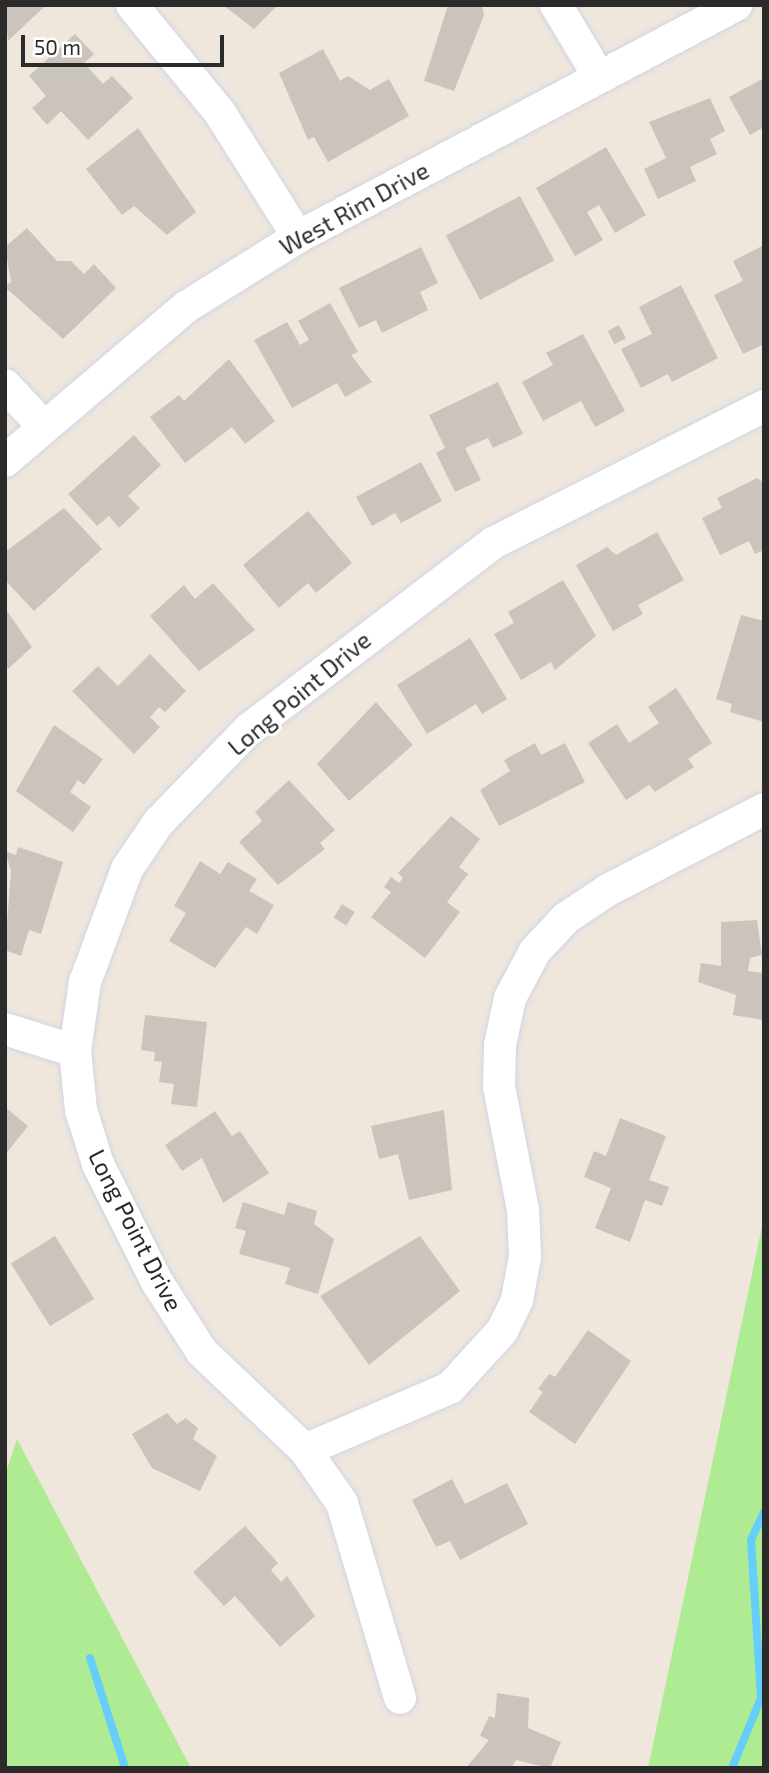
<!DOCTYPE html>
<style>
body{margin:0}
#map{position:relative;width:769px;height:1773px;overflow:hidden;background:#efe7dc;font-family:"Exo 2",sans-serif}
div>[style]{position:absolute}
.green>*{inset:0;background:#aeeb93}
.stream>*{height:8px;margin:-4px;padding:0 4px;transform-origin:4px;border-radius:4px;background:#65cefb}
.building>*{inset:0;background:#cac4bc;transform-origin:0 0}
.roads{filter:drop-shadow(0 0 2px #d1d4e6) drop-shadow(0 0 2px #d1d4e6)}
.street>*{height:32px;margin:-16px;padding:0 16px;transform-origin:16px;border-radius:16px;background:#fff}
span{translate:-50% -50%;white-space:nowrap;text-align:center;line-height:1.15;-webkit-text-stroke:6px #fff;paint-order:stroke}
.street-label{font-size:24px;color:#2b2b2b}
.frame{position:absolute;inset:0;border:7px solid #2b2b2b;pointer-events:none}
.scale{position:absolute;left:21px;top:35px;width:203px;height:32px;box-sizing:border-box;border:4px solid #2b2b2b;border-top:0;padding-left:9px;font-size:21px;line-height:24px;white-space:nowrap;color:#2b2b2b;-webkit-text-stroke:5px #fff;paint-order:stroke}
</style>
<div id="map">
<div class="green">
<div style="clip-path:polygon(764px 1217px,764px 1768px,648px 1768px)"></div>
<div style="clip-path:polygon(17px 1439px,191px 1768px,5px 1768px,5px 1475px)"></div>
</div>
<div class="stream">
<div style="left:90px;top:1658px;width:115px;rotate:72.3deg"></div>
<div style="left:732px;top:1768px;width:76px;rotate:-67.5deg"></div>
<div style="left:761px;top:1698px;width:158px;rotate:-93.6deg"></div>
<div style="left:751px;top:1540px;width:31px;rotate:-65deg"></div>
</div>
<div class="building">
<div style="clip-path:polygon(5px 5px,46px 5px,8px 41px)"></div>
<div style="clip-path:polygon(223px 5px,278px 5px,254px 29px)"></div>
<div style="clip-path:polygon(448px 5px,482px 5px,484px 15px,454px 91px,424px 81px)"></div>
<div style="clip-path:polygon(75px 34px,94px 54px,84px 63px,103px 84px,112px 76px,133px 98px,88px 140px,61px 111px,47px 125px,32px 108px,46px 96px,29px 76px)"></div>
<div style="clip-path:polygon(323px 49px,340px 81px,348px 76px,370px 90px,389px 79px,409px 116px,328px 162px,314px 137px,308px 140px,279px 73px)"></div>
<div style="clip-path:polygon(764px 78px,764px 127px,750px 135px,729px 97px)"></div>
<div style="clip-path:polygon(710px 98px,725px 131px,710px 139px,717px 154px,690px 167px,696px 181px,658px 199px,644px 169px,666px 158px,649px 122px)"></div>
<div style="clip-path:polygon(138px 128px,196px 212px,167px 235px,134px 206px,122px 215px,86px 169px)"></div>
<div style="clip-path:polygon(606px 147px,646px 215px,615px 233px,599px 205px,587px 212px,603px 240px,575px 256px,536px 188px)"></div>
<div style="left:520px;top:196px;width:73px;height:84px;rotate:62deg"></div>
<div style="clip-path:polygon(27px 228px,57px 261px,71px 261px,84px 274px,94px 264px,116px 288px,63px 339px,5px 287px,11px 282px,5px 247px)"></div>
<div style="clip-path:polygon(764px 245px,764px 344px,743px 354px,714px 295px,743px 281px,733px 261px)"></div>
<div style="clip-path:polygon(421px 247px,438px 283px,420px 292px,428px 310px,382px 333px,376px 320px,359px 328px,339px 288px)"></div>
<div style="clip-path:polygon(681px 285px,718px 358px,672px 382px,668px 374px,641px 388px,621px 349px,652px 334px,639px 307px)"></div>
<div style="clip-path:polygon(330px 303px,358px 352px,351px 355px,372px 382px,345px 397px,337px 383px,292px 408px,254px 340px,287px 322px,300px 345px,309px 340px,298px 321px)"></div>
<div style="left:619px;top:325px;width:15px;height:13px;rotate:62deg"></div>
<div style="clip-path:polygon(583px 334px,625px 411px,595px 427px,581px 401px,543px 421px,522px 382px,553px 365px,546px 353px)"></div>
<div style="clip-path:polygon(229px 359px,275px 421px,245px 444px,232px 427px,185px 463px,150px 417px,179px 395px,184px 401px)"></div>
<div style="clip-path:polygon(498px 382px,523px 434px,493px 448px,488px 438px,465px 448px,481px 480px,455px 492px,436px 453px,445px 448px,429px 415px)"></div>
<div style="clip-path:polygon(134px 435px,161px 465px,128px 496px,140px 508px,119px 528px,109px 516px,97px 526px,68px 494px)"></div>
<div style="clip-path:polygon(421px 462px,442px 501px,401px 523px,395px 513px,372px 526px,356px 497px)"></div>
<div style="clip-path:polygon(757px 478px,764px 483px,764px 550px,755px 554px,749px 541px,720px 555px,702px 518px,722px 508px,717px 498px)"></div>
<div style="clip-path:polygon(64px 508px,102px 549px,34px 611px,5px 580px,5px 552px)"></div>
<div style="clip-path:polygon(308px 511px,352px 563px,316px 593px,308px 583px,279px 608px,243px 565px)"></div>
<div style="clip-path:polygon(657px 532px,684px 580px,638px 605px,643px 614px,613px 631px,576px 565px,607px 547px,616px 555px)"></div>
<div style="clip-path:polygon(563px 580px,596px 636px,555px 670px,551px 662px,521px 680px,494px 634px,514px 623px,508px 612px)"></div>
<div style="clip-path:polygon(213px 583px,255px 630px,199px 671px,150px 616px,184px 585px,195px 599px)"></div>
<div style="clip-path:polygon(5px 608px,32px 647px,8px 669px,5px 666px)"></div>
<div style="clip-path:polygon(741px 615px,764px 621px,764px 722px,730px 712px,732px 704px,716px 699px)"></div>
<div style="clip-path:polygon(470px 638px,507px 699px,482px 714px,476px 704px,427px 734px,397px 685px)"></div>
<div style="clip-path:polygon(150px 654px,186px 691px,165px 712px,159px 707px,150px 717px,160px 727px,134px 754px,72px 691px,98px 666px,118px 686px)"></div>
<div style="clip-path:polygon(676px 688px,712px 743px,688px 759px,694px 767px,655px 792px,649px 785px,626px 800px,588px 743px,617px 724px,629px 743px,659px 723px,648px 707px)"></div>
<div style="clip-path:polygon(376px 702px,413px 745px,349px 801px,317px 764px)"></div>
<div style="clip-path:polygon(54px 725px,103px 759px,84px 785px,78px 780px,70px 792px,91px 807px,73px 832px,16px 791px)"></div>
<div style="clip-path:polygon(535px 743px,541px 755px,565px 743px,585px 782px,499px 826px,480px 790px,510px 771px,504px 760px)"></div>
<div style="clip-path:polygon(289px 780px,335px 830px,320px 843px,325px 849px,278px 885px,239px 842px,262px 821px,255px 812px)"></div>
<div style="clip-path:polygon(451px 816px,480px 839px,459px 867px,468px 874px,447px 902px,460px 912px,425px 958px,371px 917px,391px 892px,384px 887px,391px 877px,399px 883px,403px 878px,398px 873px)"></div>
<div style="clip-path:polygon(18px 847px,63px 862px,41px 934px,29px 930px,21px 956px,5px 950px,11px 871px,5px 851px,16px 855px)"></div>
<div style="clip-path:polygon(200px 861px,220px 874px,228px 862px,257px 879px,249px 891px,274px 905px,257px 934px,246px 927px,215px 968px,169px 941px,186px 913px,174px 906px)"></div>
<div style="left:342px;top:904px;width:15px;height:16px;rotate:32deg"></div>
<div style="clip-path:polygon(757px 920px,762px 955px,750px 958px,748px 971px,764px 973px,764px 1020px,733px 1015px,736px 995px,698px 982px,701px 963px,721px 966px,721px 922px)"></div>
<div style="clip-path:polygon(145px 1015px,207px 1022px,197px 1107px,171px 1104px,174px 1084px,159px 1082px,162px 1062px,154px 1061px,155px 1052px,141px 1050px)"></div>
<div style="clip-path:polygon(5px 1107px,28px 1126px,5px 1155px)"></div>
<div style="clip-path:polygon(444px 1110px,452px 1190px,409px 1200px,398px 1154px,379px 1159px,371px 1126px)"></div>
<div style="clip-path:polygon(215px 1111px,232px 1136px,240px 1131px,269px 1173px,223px 1203px,202px 1158px,182px 1171px,165px 1145px)"></div>
<div style="clip-path:polygon(620px 1118px,666px 1136px,649px 1180px,669px 1187px,662px 1206px,645px 1200px,630px 1242px,595px 1228px,611px 1188px,584px 1177px,594px 1151px,606px 1156px)"></div>
<div style="clip-path:polygon(243px 1202px,284px 1215px,288px 1202px,317px 1211px,314px 1224px,334px 1239px,318px 1294px,285px 1284px,290px 1268px,239px 1254px,246px 1231px,235px 1228px)"></div>
<div style="left:55px;top:1236px;width:74px;height:52px;rotate:58deg"></div>
<div style="clip-path:polygon(420px 1236px,460px 1291px,369px 1365px,320px 1296px)"></div>
<div style="clip-path:polygon(588px 1330px,631px 1361px,575px 1444px,529px 1412px,543px 1392px,538px 1389px,549px 1374px,555px 1377px)"></div>
<div style="clip-path:polygon(167px 1413px,177px 1424px,186px 1418px,198px 1428px,193px 1439px,217px 1456px,200px 1491px,152px 1468px,132px 1434px)"></div>
<div style="clip-path:polygon(452px 1479px,465px 1504px,507px 1483px,528px 1524px,460px 1560px,450px 1541px,436px 1547px,412px 1500px)"></div>
<div style="clip-path:polygon(245px 1526px,278px 1563px,271px 1570px,281px 1582px,287px 1576px,315px 1616px,280px 1647px,235px 1596px,224px 1606px,193px 1572px)"></div>
<div style="clip-path:polygon(497px 1693px,529px 1698px,528px 1728px,561px 1742px,550px 1768px,516px 1760px,511px 1768px,466px 1768px,489px 1740px,480px 1736px,489px 1716px,495px 1718px)"></div>
</div>
<div class="roads">
<div class="street">
<div style="left:132px;top:5px;width:139px;rotate:50.8deg"></div>
<div style="left:220px;top:113px;width:146px;rotate:57.8deg"></div>
<div style="left:556px;top:5px;width:82px;rotate:59deg"></div>
<div style="left:5px;top:385px;width:57px;rotate:47.1deg"></div>
<div style="left:5px;top:461px;width:238px;rotate:-40.4deg"></div>
<div style="left:186px;top:307px;width:132px;rotate:-32deg"></div>
<div style="left:298px;top:237px;width:496px;rotate:-27.9deg"></div>
<div style="left:5px;top:1029px;width:73px;rotate:17.4deg"></div>
<div style="left:305px;top:1450px;width:158px;rotate:-23.2deg"></div>
<div style="left:450px;top:1388px;width:77px;rotate:-47.6deg"></div>
<div style="left:502px;top:1331px;width:34px;rotate:-64deg"></div>
<div style="left:517px;top:1300px;width:44px;rotate:-79.5deg"></div>
<div style="left:525px;top:1257px;width:47px;rotate:-92.4deg"></div>
<div style="left:523px;top:1210px;width:125px;rotate:-101deg"></div>
<div style="left:499px;top:1087px;width:42px;rotate:-88.6deg"></div>
<div style="left:500px;top:1045px;width:48px;rotate:-78deg"></div>
<div style="left:510px;top:998px;width:53px;rotate:-62deg"></div>
<div style="left:535px;top:951px;width:45px;rotate:-46.8deg"></div>
<div style="left:566px;top:918px;width:50px;rotate:-33.7deg"></div>
<div style="left:608px;top:890px;width:176px;rotate:-27.4deg"></div>
<div style="left:400px;top:1698px;width:203px;rotate:-106.6deg"></div>
<div style="left:342px;top:1503px;width:65px;rotate:-124.9deg"></div>
<div style="left:305px;top:1450px;width:142px;rotate:-136.4deg"></div>
<div style="left:202px;top:1352px;width:83px;rotate:-122.7deg"></div>
<div style="left:157px;top:1282px;width:132px;rotate:-116.6deg"></div>
<div style="left:98px;top:1164px;width:57px;rotate:-107.5deg"></div>
<div style="left:81px;top:1110px;width:59px;rotate:-95.8deg"></div>
<div style="left:75px;top:1051px;width:70px;rotate:-81.8deg"></div>
<div style="left:85px;top:982px;width:121px;rotate:-69.6deg"></div>
<div style="left:127px;top:869px;width:55px;rotate:-56deg"></div>
<div style="left:158px;top:823px;width:131px;rotate:-45.9deg"></div>
<div style="left:249px;top:729px;width:307px;rotate:-37.3deg"></div>
<div style="left:493px;top:543px;width:304px;rotate:-26.8deg"></div>
</div>
</div>
<div class="street-label">
<span style="left:354px;top:208px;rotate:-29deg">West Rim Drive</span>
<span style="left:299px;top:693px;rotate:-40deg">Long Point Drive</span>
<span style="left:136px;top:1230px;rotate:63deg">Long Point Drive</span>
</div>
<div class="frame"></div>
<div class="scale">50 m</div>
</div>
